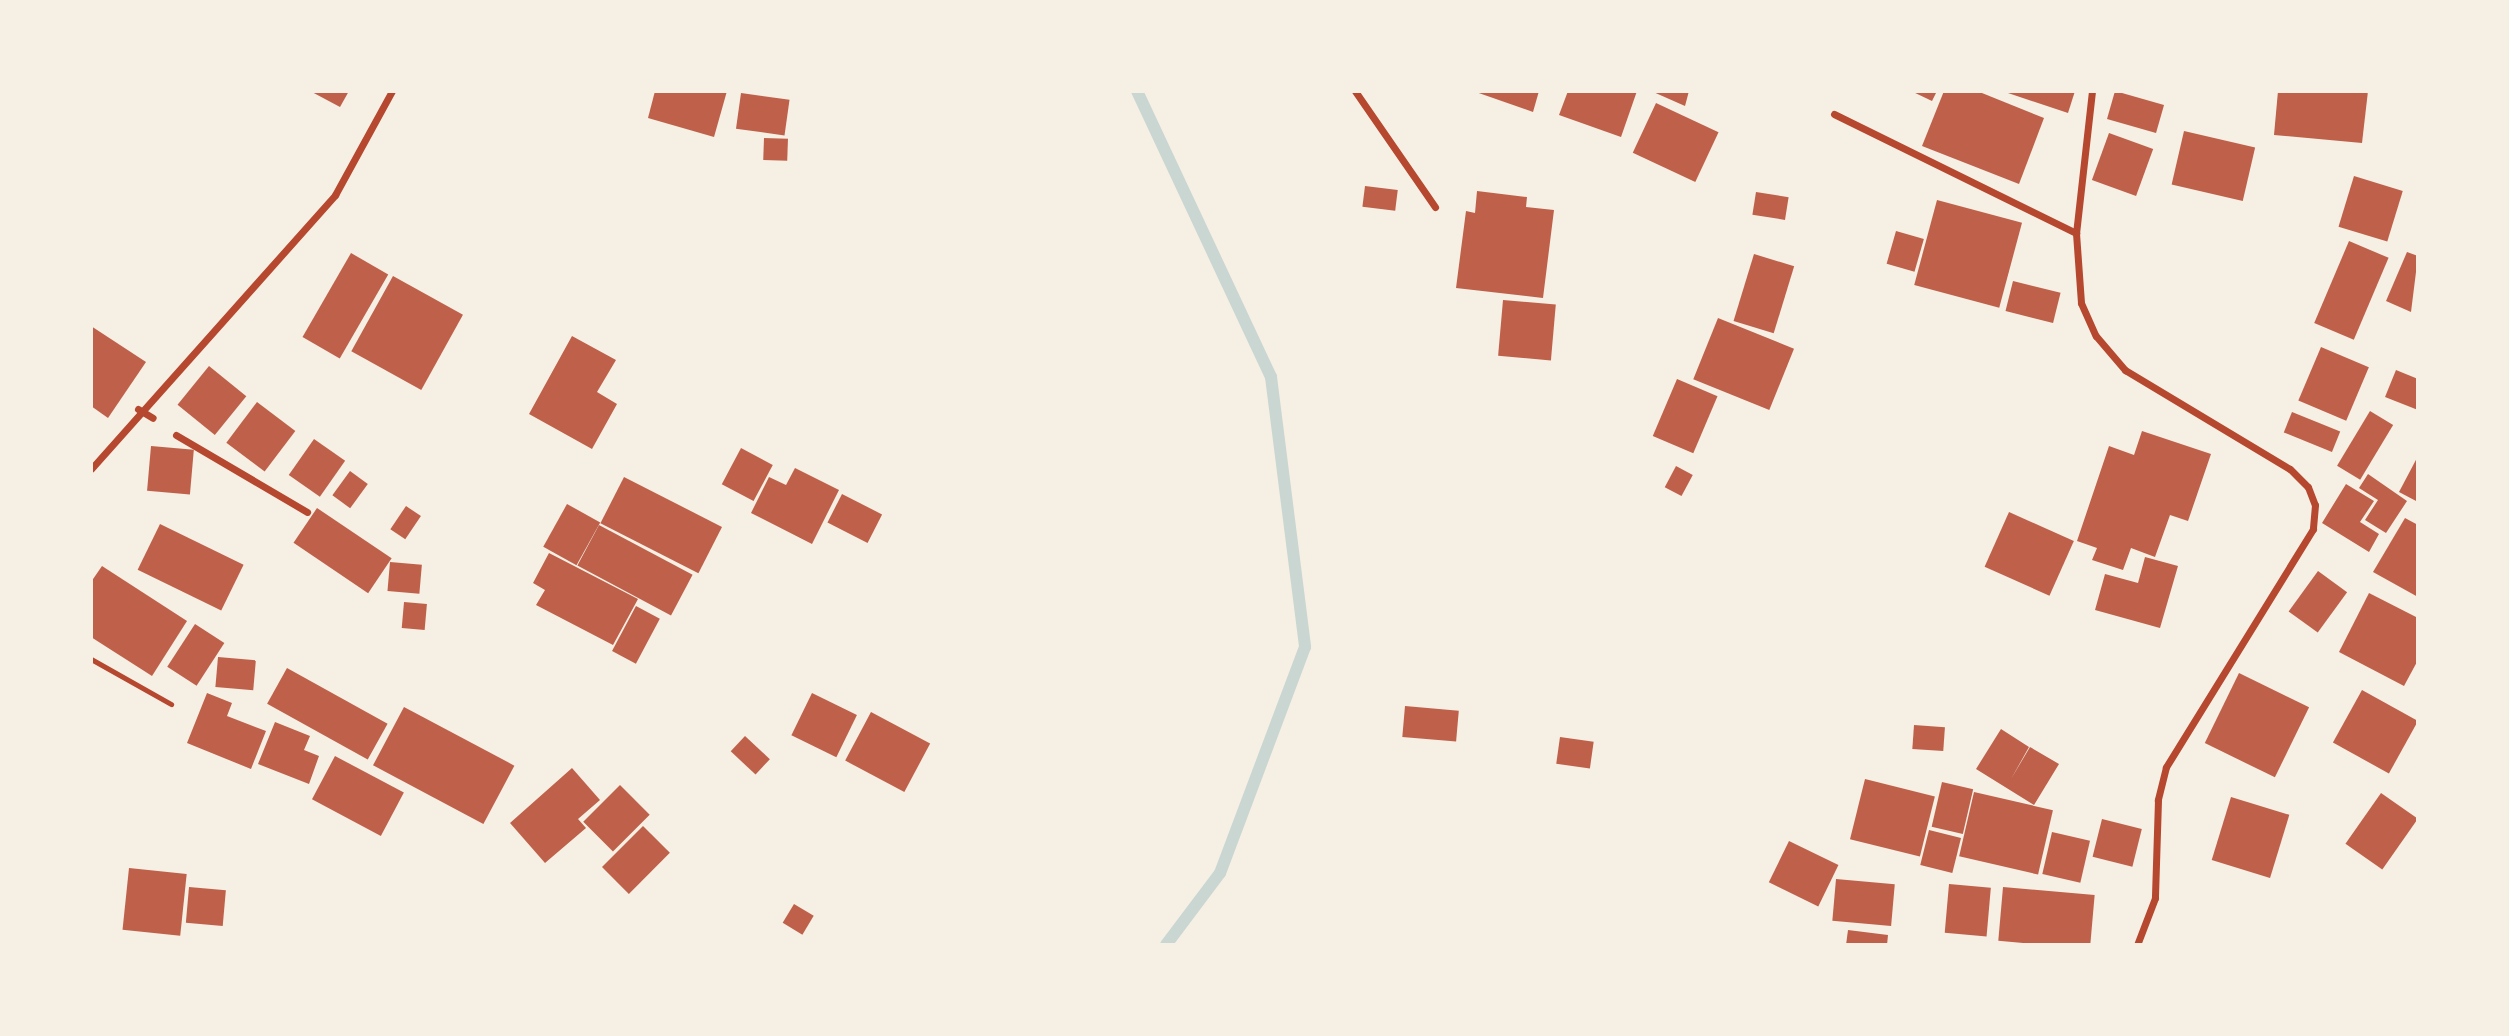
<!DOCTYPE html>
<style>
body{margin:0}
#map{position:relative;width:2509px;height:1036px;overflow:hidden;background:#f6efe4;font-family:Cabin,sans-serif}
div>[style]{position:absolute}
.stream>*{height:12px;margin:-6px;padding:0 6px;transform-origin:6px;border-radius:6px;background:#c9d6d2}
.building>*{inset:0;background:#bf614a;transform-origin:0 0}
.service>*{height:5px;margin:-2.5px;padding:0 2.5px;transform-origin:2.5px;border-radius:2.5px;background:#b5482f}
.minor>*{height:7px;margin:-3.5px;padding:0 3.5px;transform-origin:3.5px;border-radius:3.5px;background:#b5482f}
span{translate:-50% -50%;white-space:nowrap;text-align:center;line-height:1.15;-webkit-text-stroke:5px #f6efe4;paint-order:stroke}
.frame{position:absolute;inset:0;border:93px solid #f6efe4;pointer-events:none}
</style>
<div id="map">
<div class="stream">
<div style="left:1137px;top:91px;width:316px;rotate:64.9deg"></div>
<div style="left:1271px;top:377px;width:272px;rotate:82.8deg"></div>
<div style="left:1305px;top:647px;width:241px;rotate:110.6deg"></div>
<div style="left:1220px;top:873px;width:90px;rotate:126.9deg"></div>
</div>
<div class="building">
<div style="clip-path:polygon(310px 91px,349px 91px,340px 107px)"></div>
<div style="clip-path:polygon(655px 91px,727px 91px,714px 137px,648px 118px)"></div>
<div style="clip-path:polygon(1473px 91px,1539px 91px,1533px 112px)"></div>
<div style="clip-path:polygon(1568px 91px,1637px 91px,1621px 137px,1559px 115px)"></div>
<div style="clip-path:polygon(1651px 91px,1689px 91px,1685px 106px)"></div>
<div style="clip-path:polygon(1911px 91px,1937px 91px,1932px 101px)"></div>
<div style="clip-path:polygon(1944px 91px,1977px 91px,2044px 118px,2019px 184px,1922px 146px)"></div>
<div style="clip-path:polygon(2002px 91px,2075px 91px,2068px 113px)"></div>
<div style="left:2115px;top:91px;width:51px;height:29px;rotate:16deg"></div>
<div style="clip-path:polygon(2278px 91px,2368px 91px,2362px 143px,2274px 135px)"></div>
<div style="left:741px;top:93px;width:49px;height:36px;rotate:8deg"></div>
<div style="left:1656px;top:103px;width:69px;height:55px;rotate:25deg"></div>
<div style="left:2184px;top:131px;width:73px;height:55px;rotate:13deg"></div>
<div style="left:2109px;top:133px;width:47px;height:50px;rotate:20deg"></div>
<div style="left:764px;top:138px;width:24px;height:22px;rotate:2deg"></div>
<div style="left:2354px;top:176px;width:51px;height:53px;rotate:17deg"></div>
<div style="left:1365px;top:186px;width:33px;height:21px;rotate:7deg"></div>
<div style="clip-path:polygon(1477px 191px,1527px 197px,1526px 207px,1554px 210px,1543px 298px,1456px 288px,1466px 211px,1475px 213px)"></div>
<div style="left:1756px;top:192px;width:33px;height:23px;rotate:9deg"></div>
<div style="left:1937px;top:200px;width:88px;height:88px;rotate:15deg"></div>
<div style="left:1896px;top:231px;width:29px;height:34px;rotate:16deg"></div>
<div style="left:2349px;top:241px;width:43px;height:89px;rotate:23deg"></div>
<div style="clip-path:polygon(2407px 252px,2418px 256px,2411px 312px,2386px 301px)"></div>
<div style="left:351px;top:253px;width:43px;height:97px;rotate:30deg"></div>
<div style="left:1754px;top:254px;width:42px;height:70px;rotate:17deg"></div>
<div style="left:393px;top:276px;width:80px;height:86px;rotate:29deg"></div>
<div style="left:2013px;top:281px;width:49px;height:31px;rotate:14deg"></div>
<div style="left:1503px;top:300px;width:53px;height:56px;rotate:5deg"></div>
<div style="left:1718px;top:318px;width:82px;height:66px;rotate:22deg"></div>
<div style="clip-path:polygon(91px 326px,146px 362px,108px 418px,91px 406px)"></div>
<div style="clip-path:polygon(572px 336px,616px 360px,597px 392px,617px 404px,592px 449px,529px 414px)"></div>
<div style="left:2321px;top:347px;width:52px;height:58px;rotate:23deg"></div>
<div style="left:209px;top:366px;width:48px;height:50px;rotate:39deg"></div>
<div style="clip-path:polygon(2396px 370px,2418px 379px,2418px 410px,2385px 397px)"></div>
<div style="left:1677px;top:379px;width:44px;height:62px;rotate:23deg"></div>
<div style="left:257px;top:402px;width:48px;height:51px;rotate:37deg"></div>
<div style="left:2370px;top:411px;width:27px;height:64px;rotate:31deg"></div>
<div style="left:2292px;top:412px;width:52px;height:22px;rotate:22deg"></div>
<div style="clip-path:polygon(2142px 431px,2211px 454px,2188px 521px,2170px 515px,2155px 557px,2131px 548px,2123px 570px,2092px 560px,2097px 548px,2077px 541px,2109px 446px,2134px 455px)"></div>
<div style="left:314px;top:439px;width:38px;height:44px;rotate:35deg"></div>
<div style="left:151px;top:446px;width:43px;height:45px;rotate:5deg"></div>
<div style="left:741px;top:448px;width:36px;height:41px;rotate:28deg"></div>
<div style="clip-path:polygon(2418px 456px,2418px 502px,2399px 492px)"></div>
<div style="left:1676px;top:466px;width:19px;height:24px;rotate:28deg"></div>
<div style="clip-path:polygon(795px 468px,839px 490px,812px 544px,751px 513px,769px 477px,786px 485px)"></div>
<div style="left:350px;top:471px;width:22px;height:30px;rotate:36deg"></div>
<div style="clip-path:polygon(2368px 474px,2407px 501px,2386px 533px,2365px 520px,2378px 500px,2359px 488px)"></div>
<div style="left:624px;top:477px;width:110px;height:52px;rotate:27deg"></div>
<div style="clip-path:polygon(2346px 484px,2374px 501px,2360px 522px,2379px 534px,2369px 552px,2322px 523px)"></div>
<div style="left:842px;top:494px;width:45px;height:32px;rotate:27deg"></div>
<div style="left:567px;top:504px;width:38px;height:49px;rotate:29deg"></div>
<div style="left:406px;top:506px;width:18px;height:28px;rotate:34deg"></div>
<div style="left:317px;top:508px;width:90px;height:42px;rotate:34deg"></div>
<div style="left:2009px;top:512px;width:71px;height:60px;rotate:24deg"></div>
<div style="clip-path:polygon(2405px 518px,2418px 525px,2418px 597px,2373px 572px)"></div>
<div style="left:160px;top:524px;width:93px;height:51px;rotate:26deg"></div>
<div style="left:599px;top:525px;width:106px;height:46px;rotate:28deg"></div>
<div style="clip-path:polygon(549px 553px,638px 599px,613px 645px,536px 605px,545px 590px,533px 583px)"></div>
<div style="clip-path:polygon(2145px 557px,2178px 566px,2160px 628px,2095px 610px,2105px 574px,2138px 583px)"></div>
<div style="left:390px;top:562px;width:32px;height:29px;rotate:5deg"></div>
<div style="clip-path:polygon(102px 566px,187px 621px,152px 676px,91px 637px,91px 582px)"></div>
<div style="left:2318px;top:571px;width:36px;height:50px;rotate:36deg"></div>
<div style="clip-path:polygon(2369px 593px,2418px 618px,2418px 660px,2404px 686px,2339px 652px)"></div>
<div style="left:404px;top:602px;width:23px;height:26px;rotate:5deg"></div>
<div style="left:636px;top:606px;width:27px;height:51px;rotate:28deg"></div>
<div style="left:195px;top:624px;width:35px;height:51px;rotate:33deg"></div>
<div style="left:218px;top:657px;width:38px;height:30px;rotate:5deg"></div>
<div style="left:287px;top:668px;width:115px;height:41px;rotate:29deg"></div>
<div style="left:2239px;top:673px;width:78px;height:78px;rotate:26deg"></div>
<div style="left:2362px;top:690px;width:64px;height:60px;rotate:29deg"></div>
<div style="clip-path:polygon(207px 693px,232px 703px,227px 716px,266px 731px,251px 769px,187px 743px)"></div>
<div style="left:812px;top:693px;width:50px;height:47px;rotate:26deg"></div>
<div style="left:1405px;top:706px;width:54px;height:31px;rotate:5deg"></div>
<div style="left:404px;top:707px;width:125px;height:66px;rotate:28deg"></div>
<div style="left:871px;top:712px;width:67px;height:55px;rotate:28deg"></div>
<div style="clip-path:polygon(275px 722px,310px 736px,304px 750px,319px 756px,309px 784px,258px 764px)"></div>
<div style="left:1914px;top:725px;width:31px;height:24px;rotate:4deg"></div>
<div style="clip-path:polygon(2001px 729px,2029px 747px,2011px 779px,2030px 747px,2059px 764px,2034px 805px,1976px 769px)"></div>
<div style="left:745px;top:736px;width:34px;height:21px;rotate:43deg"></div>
<div style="left:1560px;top:737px;width:34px;height:27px;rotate:8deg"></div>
<div style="left:335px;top:756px;width:78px;height:49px;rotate:28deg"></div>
<div style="clip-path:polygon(572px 768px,600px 800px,578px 819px,586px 828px,545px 863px,510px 823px)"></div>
<div style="left:1865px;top:779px;width:72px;height:62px;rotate:14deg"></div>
<div style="left:1942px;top:782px;width:32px;height:46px;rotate:13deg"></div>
<div style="left:620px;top:785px;width:42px;height:52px;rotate:45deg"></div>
<div style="left:1974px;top:792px;width:81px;height:66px;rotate:13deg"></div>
<div style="left:2381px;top:793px;width:45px;height:62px;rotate:35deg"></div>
<div style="left:2231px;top:797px;width:61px;height:66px;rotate:17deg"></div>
<div style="left:2102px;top:819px;width:41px;height:39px;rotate:14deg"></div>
<div style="left:643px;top:826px;width:38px;height:58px;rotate:45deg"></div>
<div style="left:1929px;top:830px;width:33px;height:36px;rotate:14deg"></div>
<div style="left:2052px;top:832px;width:39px;height:43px;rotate:13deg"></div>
<div style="left:1789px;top:841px;width:55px;height:46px;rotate:26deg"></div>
<div style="left:129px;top:868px;width:58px;height:62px;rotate:6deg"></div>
<div style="left:1836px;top:879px;width:59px;height:42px;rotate:5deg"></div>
<div style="left:1949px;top:884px;width:42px;height:49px;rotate:5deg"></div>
<div style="left:189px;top:887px;width:37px;height:36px;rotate:5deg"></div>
<div style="left:2003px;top:887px;width:92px;height:54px;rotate:5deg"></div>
<div style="left:794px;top:904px;width:23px;height:22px;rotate:31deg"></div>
<div style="clip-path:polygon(1848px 930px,1888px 935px,1887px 945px,1846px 945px)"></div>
</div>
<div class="service">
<div style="left:91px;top:659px;width:92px;rotate:29.4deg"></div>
</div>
<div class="minor">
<div style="left:1355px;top:91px;width:141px;rotate:55.4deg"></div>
<div style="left:2092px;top:91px;width:143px;rotate:96.4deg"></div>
<div style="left:2076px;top:233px;width:70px;rotate:85.9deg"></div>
<div style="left:2081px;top:303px;width:36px;rotate:66deg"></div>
<div style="left:2096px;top:336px;width:45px;rotate:49.5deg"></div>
<div style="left:2125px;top:370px;width:192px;rotate:31deg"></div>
<div style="left:2290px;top:469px;width:25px;rotate:45deg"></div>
<div style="left:2308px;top:487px;width:19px;rotate:69deg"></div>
<div style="left:2315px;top:505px;width:24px;rotate:95deg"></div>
<div style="left:2313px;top:529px;width:280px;rotate:121.7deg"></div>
<div style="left:2166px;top:767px;width:34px;rotate:104deg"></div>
<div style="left:2158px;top:800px;width:98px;rotate:91.8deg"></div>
<div style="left:2155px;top:898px;width:50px;rotate:111deg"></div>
<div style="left:1834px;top:114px;width:270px;rotate:26.2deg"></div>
<div style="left:138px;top:409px;width:17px;rotate:31deg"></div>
<div style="left:176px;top:435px;width:152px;rotate:30.4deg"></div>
<div style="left:91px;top:469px;width:367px;rotate:-48.3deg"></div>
<div style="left:335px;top:195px;width:119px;rotate:-61.3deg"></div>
</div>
<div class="frame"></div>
</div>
